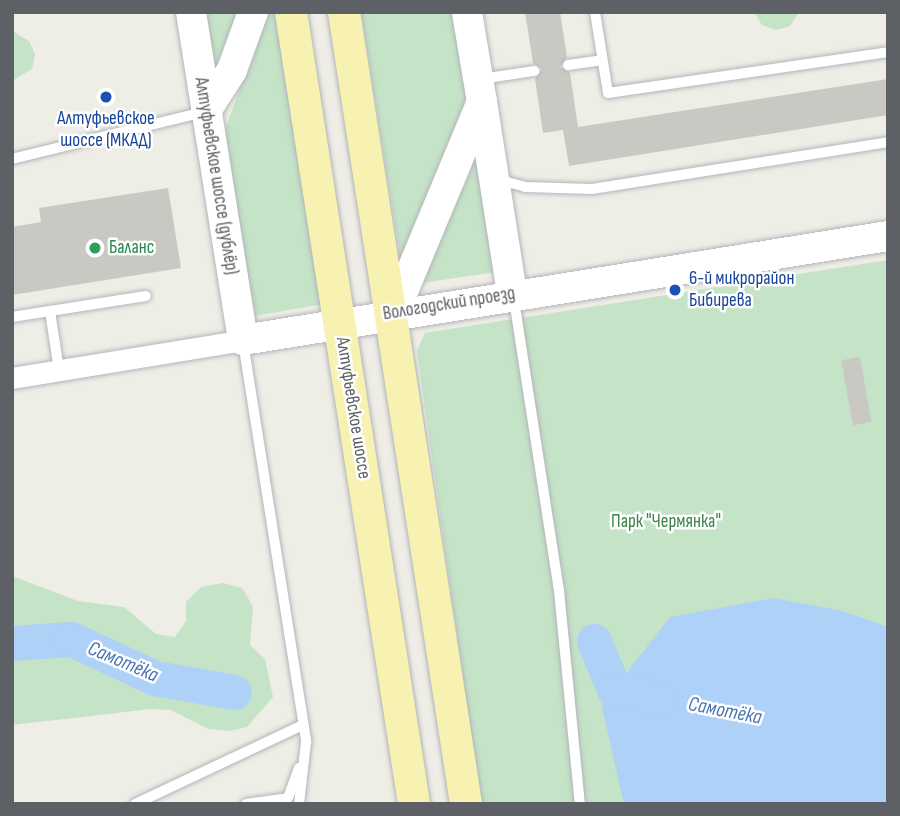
<!DOCTYPE html>
<meta charset="utf-8">
<style>
body{margin:0}
#map{position:relative;width:900px;height:816px;overflow:hidden;background:#eeede6;font-family:"Sofia Sans Condensed",sans-serif}
div>[style]{position:absolute}
.green>*{inset:0;background:#c4e3c7}
.water>*{inset:0;background:#add1f7}
.river>*{height:35px;margin:-17.5px;padding:0 17.5px;transform-origin:17.5px;border-radius:17.5px;background:#add1f7}
.building>*{inset:0;background:#cac8c2;transform-origin:0 0}
.roads{filter:drop-shadow(0 0 2px #b3b5b9) drop-shadow(0 0 2px #b3b5b9)}
.lane>*{height:10px;margin:-5px;padding:0 5px;transform-origin:5px;border-radius:5px;background:#fff}
.street>*{height:21px;margin:-10.5px;padding:0 10.5px;transform-origin:10.5px;border-radius:10.5px;background:#fff}
.secondary>*{height:30px;margin:-15px;padding:0 15px;transform-origin:15px;border-radius:15px;background:#fff}
.primary>*{height:32px;margin:-16px;padding:0 16px;transform-origin:16px;border-radius:16px;background:#f7f2b1}
.dots>*{width:19px;height:19px;translate:-50% -50%;box-sizing:border-box;border:4px solid #fff;border-radius:50%}
span{translate:-50% -50%;white-space:nowrap;text-align:center;line-height:1.15;-webkit-text-stroke:5px #fff;paint-order:stroke}
.transit-label{font-size:19px;color:#164399}
.left{translate:0 -50%;text-align:left}
.street-label{font-size:19px;color:#5d6064}
.leisure-label{font-size:19px;color:#27864d}
.park-label{font-size:19px;color:#3e8347}
.water-label{font-size:21px;color:#4e76b0;font-style:italic}
.frame{position:absolute;inset:0;border:14px solid #5d6064;pointer-events:none}
</style>
<div id="map">
<div class="green">
<div style="clip-path:polygon(205px 12px,238px 12px,214px 70px)"></div>
<div style="clip-path:polygon(267px 12px,279px 12px,324px 304px,254px 316px,225px 130px)"></div>
<div style="clip-path:polygon(361px 12px,457px 12px,471px 100px,401px 261px)"></div>
<div style="clip-path:polygon(754px 12px,799px 12px,790px 26px,776px 30px,762px 25px)"></div>
<div style="clip-path:polygon(14px 32px,29px 41px,35px 54px,32px 69px,12px 81px)"></div>
<div style="clip-path:polygon(478px 154px,497px 272px,421px 283px)"></div>
<div style="clip-path:polygon(888px 260px,888px 804px,481px 804px,417px 351px,425px 333px)"></div>
<div style="clip-path:polygon(12px 576px,78px 601px,124px 607px,156px 634px,175px 637px,186px 621px,186px 602px,201px 587px,223px 583px,242px 588px,253px 606px,250px 645px,265px 659px,273px 697px,247px 727px,229px 731px,208px 729px,171px 710px,151px 709px,12px 725px)"></div>
</div>
<div class="water">
<div style="clip-path:polygon(774px 598px,842px 611px,888px 627px,888px 804px,624px 804px,602px 707px,614px 689px,670px 617px)"></div>
</div>
<div class="river">
<div style="left:594px;top:641px;width:52px;rotate:67.4deg"></div>
<div style="left:614px;top:689px;width:45px;rotate:11.6deg"></div>
<div style="left:12px;top:643px;width:59px;rotate:-3.9deg"></div>
<div style="left:71px;top:639px;width:93px;rotate:24.9deg"></div>
<div style="left:155px;top:678px;width:80px;rotate:10deg"></div>
</div>
<div class="building">
<div style="clip-path:polygon(525px 12px,560px 12px,567px 57px,560px 67px,570px 73px,578px 127px,888px 79px,888px 115px,569px 166px,563px 130px,543px 133px,535px 79px,542px 69px,533px 63px)"></div>
<div style="clip-path:polygon(168px 188px,181px 268px,12px 295px,12px 227px,41px 222px,39px 208px)"></div>
<div style="left:860px;top:357px;width:66px;height:19px;rotate:80deg"></div>
</div>
<div class="roads">
<div class="lane">
<div style="left:595px;top:12px;width:82px;rotate:80.9deg"></div>
<div style="left:608px;top:93px;width:283px;rotate:-8.3deg"></div>
<div style="left:568px;top:65px;width:34px;rotate:-8deg"></div>
<div style="left:481px;top:79px;width:54px;rotate:-8.6deg"></div>
<div style="left:12px;top:159px;width:197px;rotate:-13.8deg"></div>
<div style="left:496px;top:179px;width:30px;rotate:15deg"></div>
<div style="left:525px;top:187px;width:67px;rotate:1.7deg"></div>
<div style="left:592px;top:189px;width:300px;rotate:-9deg"></div>
<div style="left:514px;top:300px;width:294px;rotate:81.2deg"></div>
<div style="left:559px;top:591px;width:214px;rotate:84.4deg"></div>
<div style="left:12px;top:317px;width:38px;rotate:-9deg"></div>
<div style="left:243px;top:342px;width:405px;rotate:81deg"></div>
<div style="left:306px;top:742px;width:62px;rotate:96.4deg"></div>
<div style="left:59px;top:370px;width:60px;rotate:-98.7deg"></div>
<div style="left:50px;top:311px;width:97px;rotate:-8.9deg"></div>
<div style="left:135px;top:804px;width:186px;rotate:-25.2deg"></div>
<div style="left:246px;top:804px;width:42px;rotate:-8.1deg"></div>
<div style="left:288px;top:798px;width:32px;rotate:-70deg"></div>
</div>
<div class="street">
<div style="left:12px;top:378px;width:234px;rotate:-9.3deg"></div>
</div>
<div class="secondary">
<div style="left:191px;top:12px;width:332px;rotate:81deg"></div>
<div style="left:243px;top:340px;width:653px;rotate:-9.16deg"></div>
<div style="left:482px;top:102px;width:194px;rotate:81.1deg"></div>
<div style="left:206px;top:111px;width:49px;rotate:-57.6deg"></div>
<div style="left:232px;top:70px;width:62px;rotate:-70.1deg"></div>
<div style="left:394px;top:313px;width:229px;rotate:-67.4deg"></div>
<div style="left:482px;top:102px;width:91px;rotate:-99.5deg"></div>
</div>
<div class="primary">
<div style="left:291px;top:12px;width:801px;rotate:81.17deg"></div>
<div style="left:344px;top:12px;width:801px;rotate:81.24deg"></div>
</div>
</div>
<div class="dots">
<div style="left:106px;top:97px;background:#1a4fb4"></div>
<div style="left:95px;top:248px;background:#2e9e5b"></div>
<div style="left:675px;top:290px;background:#1a4fb4"></div>
</div>
<div class="transit-label">
<span style="left:106px;top:130px">Алтуфьевское<br>шоссе (МКАД)</span>
<span class="left" style="left:689px;top:290px">6-й микрорайон<br>Бибирева</span>
</div>
<div class="street-label">
<span style="left:216px;top:176px;rotate:81deg">Алтуфьевское шоссе (дублёр)</span>
<span style="left:449px;top:304px;rotate:-9deg">Вологодский проезд</span>
<span style="left:353px;top:408px;rotate:81deg">Алтуфьевское шоссе</span>
</div>
<div class="leisure-label">
<span class="left" style="left:109px;top:248px">Баланс</span>
</div>
<div class="park-label">
<span style="left:666px;top:522px">Парк "Чермянка"</span>
</div>
<div class="water-label">
<span style="left:123px;top:662px;rotate:23deg">Самотёка</span>
<span style="left:725px;top:711px;rotate:11deg">Самотёка</span>
</div>
<div class="frame"></div>
</div>
